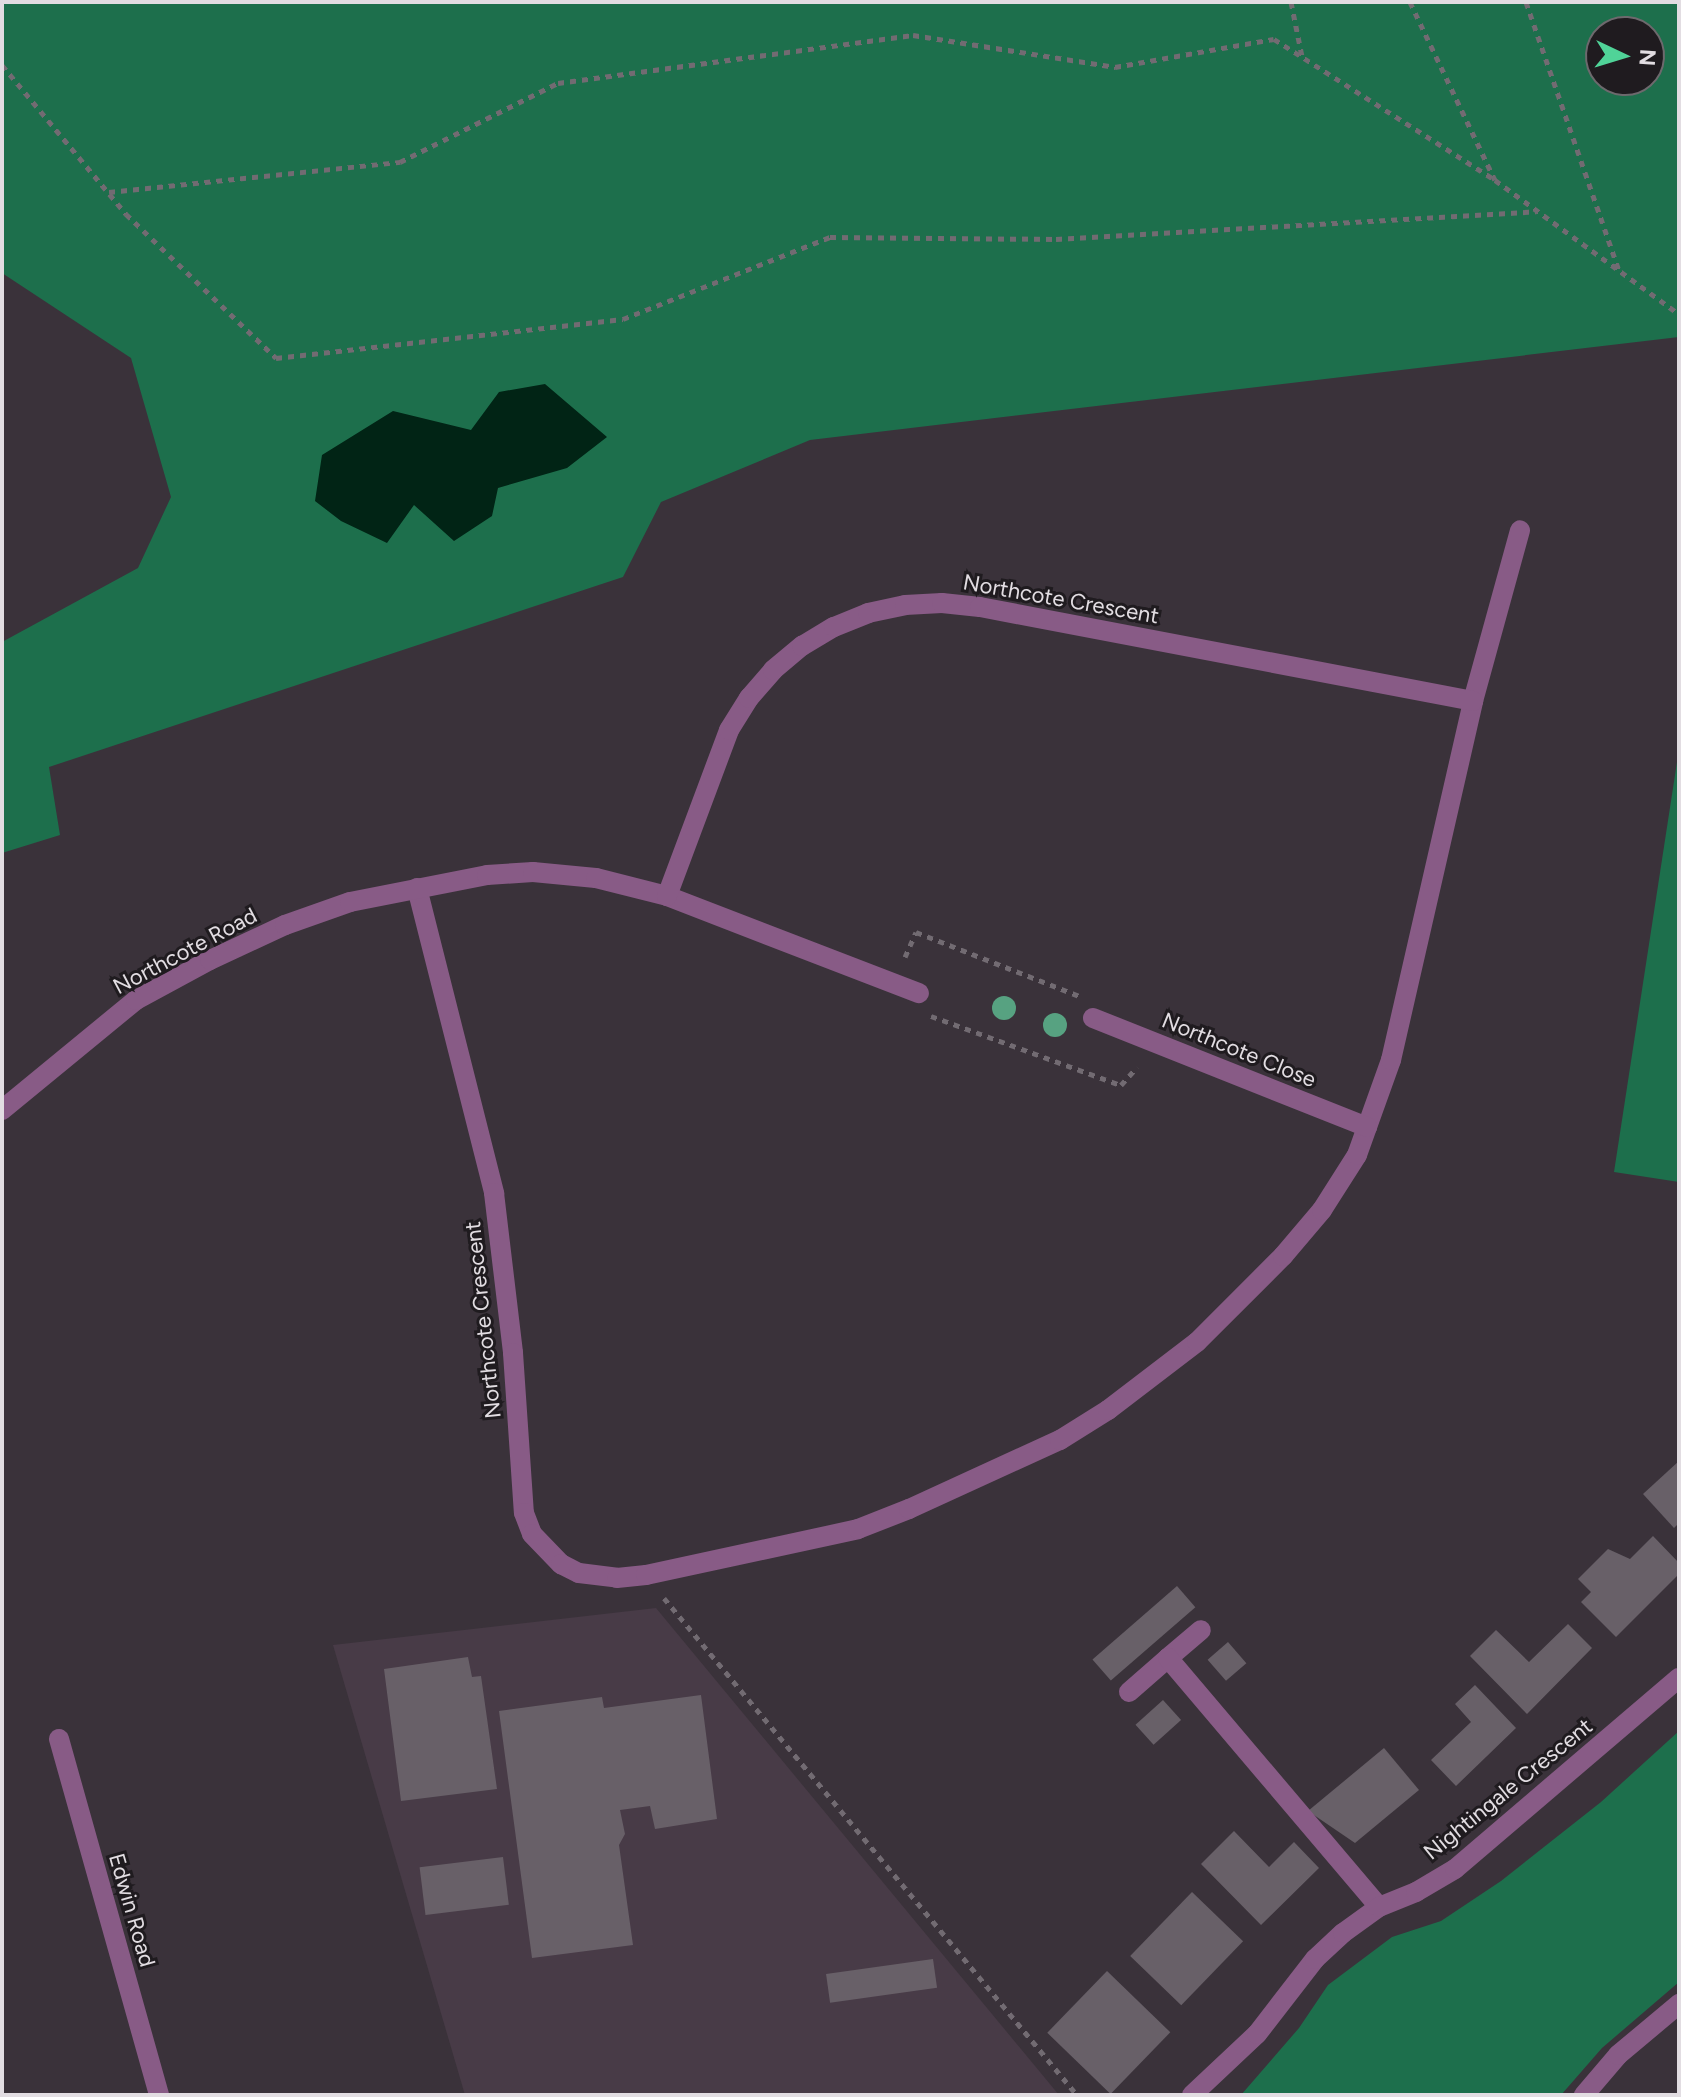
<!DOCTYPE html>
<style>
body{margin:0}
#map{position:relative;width:1681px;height:2097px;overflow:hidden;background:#3a323a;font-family:Figtree,sans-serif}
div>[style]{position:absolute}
.built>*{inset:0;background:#483b47}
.green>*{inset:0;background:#1d6f4c}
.water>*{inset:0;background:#012415}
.building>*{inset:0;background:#686068;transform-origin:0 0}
.path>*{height:5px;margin-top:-2.5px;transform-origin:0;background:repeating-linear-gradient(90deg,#726b72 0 6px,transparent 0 12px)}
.minor>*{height:20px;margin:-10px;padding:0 10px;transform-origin:10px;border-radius:10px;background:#885b86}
.trees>*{width:24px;height:24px;margin:-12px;border-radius:50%;background:#57a281}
span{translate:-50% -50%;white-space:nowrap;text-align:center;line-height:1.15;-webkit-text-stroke:6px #1f1b1f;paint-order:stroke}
.street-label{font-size:22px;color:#e2dde2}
.frame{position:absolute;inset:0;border:4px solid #e2dde2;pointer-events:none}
.north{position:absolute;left:1585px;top:16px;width:80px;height:80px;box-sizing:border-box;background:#1f1b1f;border:2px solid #6d696d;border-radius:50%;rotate:94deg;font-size:22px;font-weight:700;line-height:32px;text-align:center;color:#e2dde2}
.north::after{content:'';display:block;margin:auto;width:28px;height:36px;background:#50d398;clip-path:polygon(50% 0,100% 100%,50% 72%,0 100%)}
</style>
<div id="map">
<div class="built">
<div style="clip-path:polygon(656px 1608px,1059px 2095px,465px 2095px,333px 1645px)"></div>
</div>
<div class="green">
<div style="clip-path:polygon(evenodd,2px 2px,1679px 2px,1679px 337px,810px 440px,661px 502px,623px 577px,49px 767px,60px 835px,2px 853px,2px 642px,138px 568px,171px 497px,131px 358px,2px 273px,2px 2px,1601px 32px,1649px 32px,1649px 80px,1601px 80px,1601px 32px)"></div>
<div style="clip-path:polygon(1679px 749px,1679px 1182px,1614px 1172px)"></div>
<div style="clip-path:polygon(1679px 1731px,1679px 1982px,1602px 2048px,1561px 2095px,1241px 2095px,1299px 2028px,1328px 1985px,1392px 1937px,1441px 1921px,1501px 1881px,1601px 1802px)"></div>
</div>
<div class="water">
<div style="clip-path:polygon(545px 384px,607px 437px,567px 468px,498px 488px,492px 516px,454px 541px,414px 505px,387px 543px,341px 521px,315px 501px,322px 455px,393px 411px,471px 430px,499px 392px)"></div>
</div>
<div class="building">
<div style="clip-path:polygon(1679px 1461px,1679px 1523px,1674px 1528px,1643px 1494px)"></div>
<div style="clip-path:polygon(1653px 1536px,1679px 1563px,1679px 1574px,1616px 1637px,1581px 1602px,1591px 1592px,1578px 1579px,1608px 1549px,1630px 1559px)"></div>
<div style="left:1177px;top:1586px;width:28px;height:112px;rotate:49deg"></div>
<div style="clip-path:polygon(1568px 1624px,1592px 1648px,1527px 1714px,1470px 1656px,1496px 1630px,1529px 1662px)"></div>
<div style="left:1228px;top:1642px;width:28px;height:27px;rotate:49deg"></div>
<div style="clip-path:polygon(468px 1657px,472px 1677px,481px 1676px,497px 1789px,401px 1801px,384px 1669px)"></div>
<div style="clip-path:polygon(1475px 1685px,1516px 1728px,1456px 1786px,1431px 1760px,1471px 1722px,1455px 1704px)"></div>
<div style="clip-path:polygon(701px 1695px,717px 1819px,655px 1829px,650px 1806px,620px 1810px,625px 1834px,619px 1845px,633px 1945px,532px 1958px,499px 1711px,602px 1697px,604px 1708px)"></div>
<div style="left:1163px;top:1700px;width:27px;height:37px;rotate:48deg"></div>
<div style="clip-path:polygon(1384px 1748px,1419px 1790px,1355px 1843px,1308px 1811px)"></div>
<div style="clip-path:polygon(1234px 1831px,1269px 1867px,1294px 1842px,1319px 1868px,1261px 1925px,1201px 1864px)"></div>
<div style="left:503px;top:1857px;width:48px;height:84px;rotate:83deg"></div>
<div style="left:1192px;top:1892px;width:71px;height:89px;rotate:44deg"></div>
<div style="left:933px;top:1959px;width:29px;height:108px;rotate:82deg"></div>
<div style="left:1107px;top:1971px;width:88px;height:86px;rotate:44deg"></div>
</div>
<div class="path">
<div style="left:1291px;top:2px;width:55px;rotate:78.5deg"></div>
<div style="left:1410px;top:2px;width:197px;rotate:64.5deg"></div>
<div style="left:1495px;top:180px;width:228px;rotate:36.1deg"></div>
<div style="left:1526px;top:2px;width:287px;rotate:70.9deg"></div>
<div style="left:2px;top:65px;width:194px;rotate:50.2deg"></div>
<div style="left:126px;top:214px;width:208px;rotate:43.8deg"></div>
<div style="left:276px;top:358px;width:349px;rotate:-6.4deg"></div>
<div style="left:623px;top:319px;width:223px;rotate:-21.6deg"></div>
<div style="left:830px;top:237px;width:226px;rotate:0.5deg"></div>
<div style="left:1056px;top:239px;width:481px;rotate:-3.3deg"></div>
<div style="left:109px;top:192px;width:293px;rotate:-5.9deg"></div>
<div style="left:400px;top:162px;width:177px;rotate:-26.6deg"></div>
<div style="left:558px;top:83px;width:358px;rotate:-7.7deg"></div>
<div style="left:913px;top:35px;width:205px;rotate:9deg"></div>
<div style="left:1115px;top:67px;width:161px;rotate:-10deg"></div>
<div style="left:1274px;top:39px;width:262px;rotate:32.5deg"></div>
<div style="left:905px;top:957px;width:27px;rotate:-66deg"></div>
<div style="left:916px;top:932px;width:175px;rotate:21.4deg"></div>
<div style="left:931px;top:1016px;width:202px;rotate:20deg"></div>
<div style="left:1121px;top:1085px;width:24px;rotate:-48deg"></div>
<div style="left:664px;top:1598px;width:646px;rotate:50.27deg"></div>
</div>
<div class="minor">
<div style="left:417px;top:888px;width:315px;rotate:75.8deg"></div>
<div style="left:494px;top:1193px;width:161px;rotate:83.2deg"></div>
<div style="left:513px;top:1353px;width:160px;rotate:86.1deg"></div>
<div style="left:524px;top:1513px;width:22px;rotate:69deg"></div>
<div style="left:532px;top:1534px;width:42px;rotate:46deg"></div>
<div style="left:561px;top:1564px;width:20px;rotate:27deg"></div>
<div style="left:579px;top:1573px;width:38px;rotate:7deg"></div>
<div style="left:617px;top:1578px;width:29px;rotate:-6deg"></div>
<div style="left:646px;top:1575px;width:217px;rotate:-12.2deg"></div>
<div style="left:858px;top:1529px;width:55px;rotate:-21.4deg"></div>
<div style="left:909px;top:1509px;width:166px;rotate:-24.6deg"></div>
<div style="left:1060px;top:1440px;width:57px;rotate:-32deg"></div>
<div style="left:1108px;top:1410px;width:112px;rotate:-37.4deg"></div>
<div style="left:1197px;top:1342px;width:122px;rotate:-45deg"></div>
<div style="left:1283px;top:1256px;width:60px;rotate:-49.7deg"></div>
<div style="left:1322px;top:1210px;width:65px;rotate:-57.5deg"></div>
<div style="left:1357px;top:1155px;width:101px;rotate:-70.3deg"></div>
<div style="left:1391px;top:1060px;width:368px;rotate:-77.1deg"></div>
<div style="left:1473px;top:701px;width:177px;rotate:-74.6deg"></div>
<div style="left:667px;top:896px;width:270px;rotate:21.1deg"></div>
<div style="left:1093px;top:1018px;width:295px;rotate:21.7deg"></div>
<div style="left:2px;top:1110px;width:173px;rotate:-39.4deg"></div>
<div style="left:136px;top:1000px;width:84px;rotate:-28.4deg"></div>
<div style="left:210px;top:960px;width:83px;rotate:-25deg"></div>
<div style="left:285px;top:925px;width:69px;rotate:-19.5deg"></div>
<div style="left:350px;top:902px;width:140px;rotate:-11.1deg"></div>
<div style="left:487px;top:875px;width:46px;rotate:-3.7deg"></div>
<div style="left:533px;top:872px;width:63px;rotate:5.4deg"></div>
<div style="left:596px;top:878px;width:73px;rotate:14.2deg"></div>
<div style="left:667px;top:896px;width:177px;rotate:-69.5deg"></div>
<div style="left:729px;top:730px;width:38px;rotate:-58deg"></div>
<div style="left:749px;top:698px;width:37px;rotate:-49deg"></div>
<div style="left:773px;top:670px;width:38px;rotate:-40deg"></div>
<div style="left:802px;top:646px;width:37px;rotate:-31deg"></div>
<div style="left:834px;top:627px;width:37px;rotate:-22deg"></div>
<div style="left:868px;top:613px;width:38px;rotate:-12deg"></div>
<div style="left:905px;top:605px;width:37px;rotate:-3deg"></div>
<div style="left:942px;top:603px;width:38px;rotate:6deg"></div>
<div style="left:980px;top:607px;width:502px;rotate:10.79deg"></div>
<div style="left:1168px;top:1658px;width:43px;rotate:-40.3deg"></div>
<div style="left:1129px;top:1692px;width:52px;rotate:-41.1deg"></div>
<div style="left:1168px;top:1658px;width:326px;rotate:49.7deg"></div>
<div style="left:59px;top:1739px;width:370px;rotate:74.3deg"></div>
<div style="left:1192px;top:2095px;width:89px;rotate:-43.2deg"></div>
<div style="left:1257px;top:2034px;width:95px;rotate:-52.3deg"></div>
<div style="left:1315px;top:1959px;width:38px;rotate:-43deg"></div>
<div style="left:1343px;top:1933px;width:44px;rotate:-35.8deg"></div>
<div style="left:1379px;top:1907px;width:40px;rotate:-22deg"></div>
<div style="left:1416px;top:1892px;width:45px;rotate:-30.5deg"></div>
<div style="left:1455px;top:1869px;width:294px;rotate:-40.5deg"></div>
<div style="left:1584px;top:2095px;width:52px;rotate:-49.6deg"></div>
<div style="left:1618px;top:2055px;width:80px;rotate:-39.9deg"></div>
</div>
<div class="trees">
<div style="left:1004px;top:1008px"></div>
<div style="left:1055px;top:1025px"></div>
</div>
<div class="street-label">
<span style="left:1061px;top:599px;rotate:10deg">Northcote Crescent</span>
<span style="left:185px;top:951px;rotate:-28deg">Northcote Road</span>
<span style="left:1239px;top:1050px;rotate:22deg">Northcote Close</span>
<span style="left:483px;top:1320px;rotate:-96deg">Northcote Crescent</span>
<span style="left:1508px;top:1789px;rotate:-39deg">Nightingale Crescent</span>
<span style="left:132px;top:1910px;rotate:74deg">Edwin Road</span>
</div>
<div class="frame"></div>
<div class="north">N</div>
</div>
